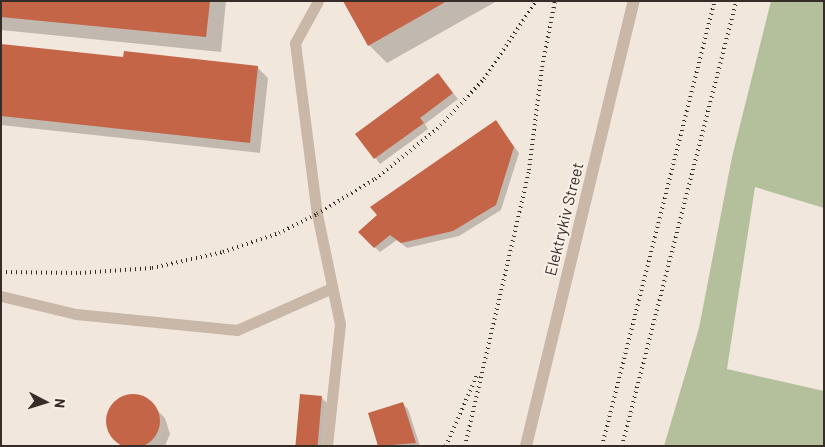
<!DOCTYPE html>
<style>
body{margin:0}
#map{position:relative;width:825px;height:447px;overflow:hidden;background:#f2e7dc;font-family:Barlow,sans-serif}
div>[style]{position:absolute}
.green>*{inset:0;background:#b4c09c}
.shadow>*{inset:0;background:#0003}
.building>*{inset:0;background:#c46547;transform-origin:0 0}
.round{border-radius:50%}
.service>*{height:11px;margin:-5.5px;padding:0 5.5px;transform-origin:5.5px;border-radius:5.5px;background:#c9b7a8}
.tertiary>*{height:12px;margin:-6px;padding:0 6px;transform-origin:6px;border-radius:6px;background:#c9b7a8}
.rail>*{height:4px;margin-top:-2px;transform-origin:0;background:repeating-linear-gradient(90deg,#362c28 0 1px,transparent 0 5px)}
span{translate:-50% -50%;white-space:nowrap;text-align:center;line-height:1.15;-webkit-text-stroke:4px #f9f1e8;paint-order:stroke}
.street-label{font-size:16px;color:#362c28}
.frame{position:absolute;inset:0;border:2px solid #362c28;pointer-events:none}
.north{position:absolute;left:20px;top:377px;width:50px;height:50px;-webkit-text-stroke:4px #f9f1e8;paint-order:stroke;rotate:95deg;font-size:14px;font-weight:700;line-height:20px;text-align:center;color:#362c28}
.north::after{content:'';display:block;margin:auto;width:18px;height:22px;background:#362c28;clip-path:polygon(50% 0,100% 100%,50% 72%,0 100%)}
</style>
<div id="map">
<div class="green">
<div style="clip-path:polygon(771px 1px,824px 1px,824px 208px,755px 187px,727px 369px,824px 391px,824px 446px,664px 446px,699px 328px,732px 157px)"></div>
</div>
<div class="shadow">
<div style="clip-path:polygon(1px 1px,226px 1px,221px 52px,1px 30px)"></div>
<div style="clip-path:polygon(347px 1px,497px 1px,387px 63px,369px 45px)"></div>
<div style="clip-path:polygon(1px 45px,124px 59px,257px 67px,268px 78px,260px 153px,1px 125px)"></div>
<div style="clip-path:polygon(438px 74px,458px 99px,425px 124px,428px 129px,380px 164px,357px 134px)"></div>
<div style="clip-path:polygon(496px 122px,519px 153px,501px 210px,459px 236px,407px 248px,397px 240px,380px 252px,360px 233px)"></div>
<div style="clip-path:polygon(132px 395px,147px 400px,165px 418px,170px 434px,165px 446px,121px 446px,113px 438px,107px 423px,108px 415px,117px 401px)"></div>
<div style="clip-path:polygon(321px 397px,327px 403px,322px 446px,295px 446px)"></div>
<div style="clip-path:polygon(403px 404px,408px 409px,420px 446px,380px 446px)"></div>
</div>
<div class="building">
<div style="clip-path:polygon(1px 1px,210px 1px,206px 37px,1px 17px)"></div>
<div style="clip-path:polygon(343px 1px,447px 1px,368px 46px)"></div>
<div style="clip-path:polygon(1px 44px,123px 57px,124px 51px,258px 66px,250px 143px,1px 116px)"></div>
<div style="clip-path:polygon(438px 73px,453px 93px,420px 118px,424px 123px,374px 159px,355px 134px)"></div>
<div style="clip-path:polygon(496px 120px,514px 147px,496px 205px,453px 231px,401px 243px,390px 235px,374px 248px,358px 232px,377px 215px,370px 207px)"></div>
<div style="left:300px;top:394px;width:22px;height:52px;rotate:5deg"></div>
<div class="round" style="left:106px;top:394px;width:54px;height:54px"></div>
<div style="clip-path:polygon(403px 402px,416px 443px,378px 446px,368px 413px)"></div>
</div>
<div class="service">
<div style="left:318px;top:1px;width:48px;rotate:118.7deg"></div>
<div style="left:295px;top:43px;width:172px;rotate:82.7deg"></div>
<div style="left:317px;top:214px;width:112px;rotate:78.2deg"></div>
<div style="left:340px;top:324px;width:123px;rotate:96.1deg"></div>
<div style="left:1px;top:296px;width:77px;rotate:13.5deg"></div>
<div style="left:76px;top:314px;width:162px;rotate:5.7deg"></div>
<div style="left:237px;top:330px;width:104px;rotate:-23.9deg"></div>
</div>
<div class="tertiary">
<div style="left:526px;top:446px;width:458px;rotate:-76.4deg"></div>
</div>
<div class="rail">
<div style="left:1px;top:272px;width:79px;rotate:0.7deg"></div>
<div style="left:80px;top:273px;width:72px;rotate:-4deg"></div>
<div style="left:152px;top:268px;width:73px;rotate:-12.7deg"></div>
<div style="left:223px;top:252px;width:59px;rotate:-18.7deg"></div>
<div style="left:279px;top:233px;width:42px;rotate:-26.6deg"></div>
<div style="left:317px;top:214px;width:68px;rotate:-31.1deg"></div>
<div style="left:375px;top:179px;width:80px;rotate:-38.9deg"></div>
<div style="left:437px;top:129px;width:69px;rotate:-46.8deg"></div>
<div style="left:484px;top:79px;width:94px;rotate:-56.3deg"></div>
<div style="left:446px;top:446px;width:77px;rotate:-66.4deg"></div>
<div style="left:465px;top:446px;width:283px;rotate:-76.9deg"></div>
<div style="left:529px;top:170px;width:104px;rotate:-82.8deg"></div>
<div style="left:542px;top:67px;width:67px;rotate:-78.9deg"></div>
<div style="left:602px;top:446px;width:459px;rotate:-75.8deg"></div>
<div style="left:622px;top:446px;width:459px;rotate:-75.6deg"></div>
</div>
<div class="street-label">
<span style="left:564px;top:219px;rotate:-76deg">Elektrykiv Street</span>
</div>
<div class="frame"></div>
<div class="north">N</div>
</div>
